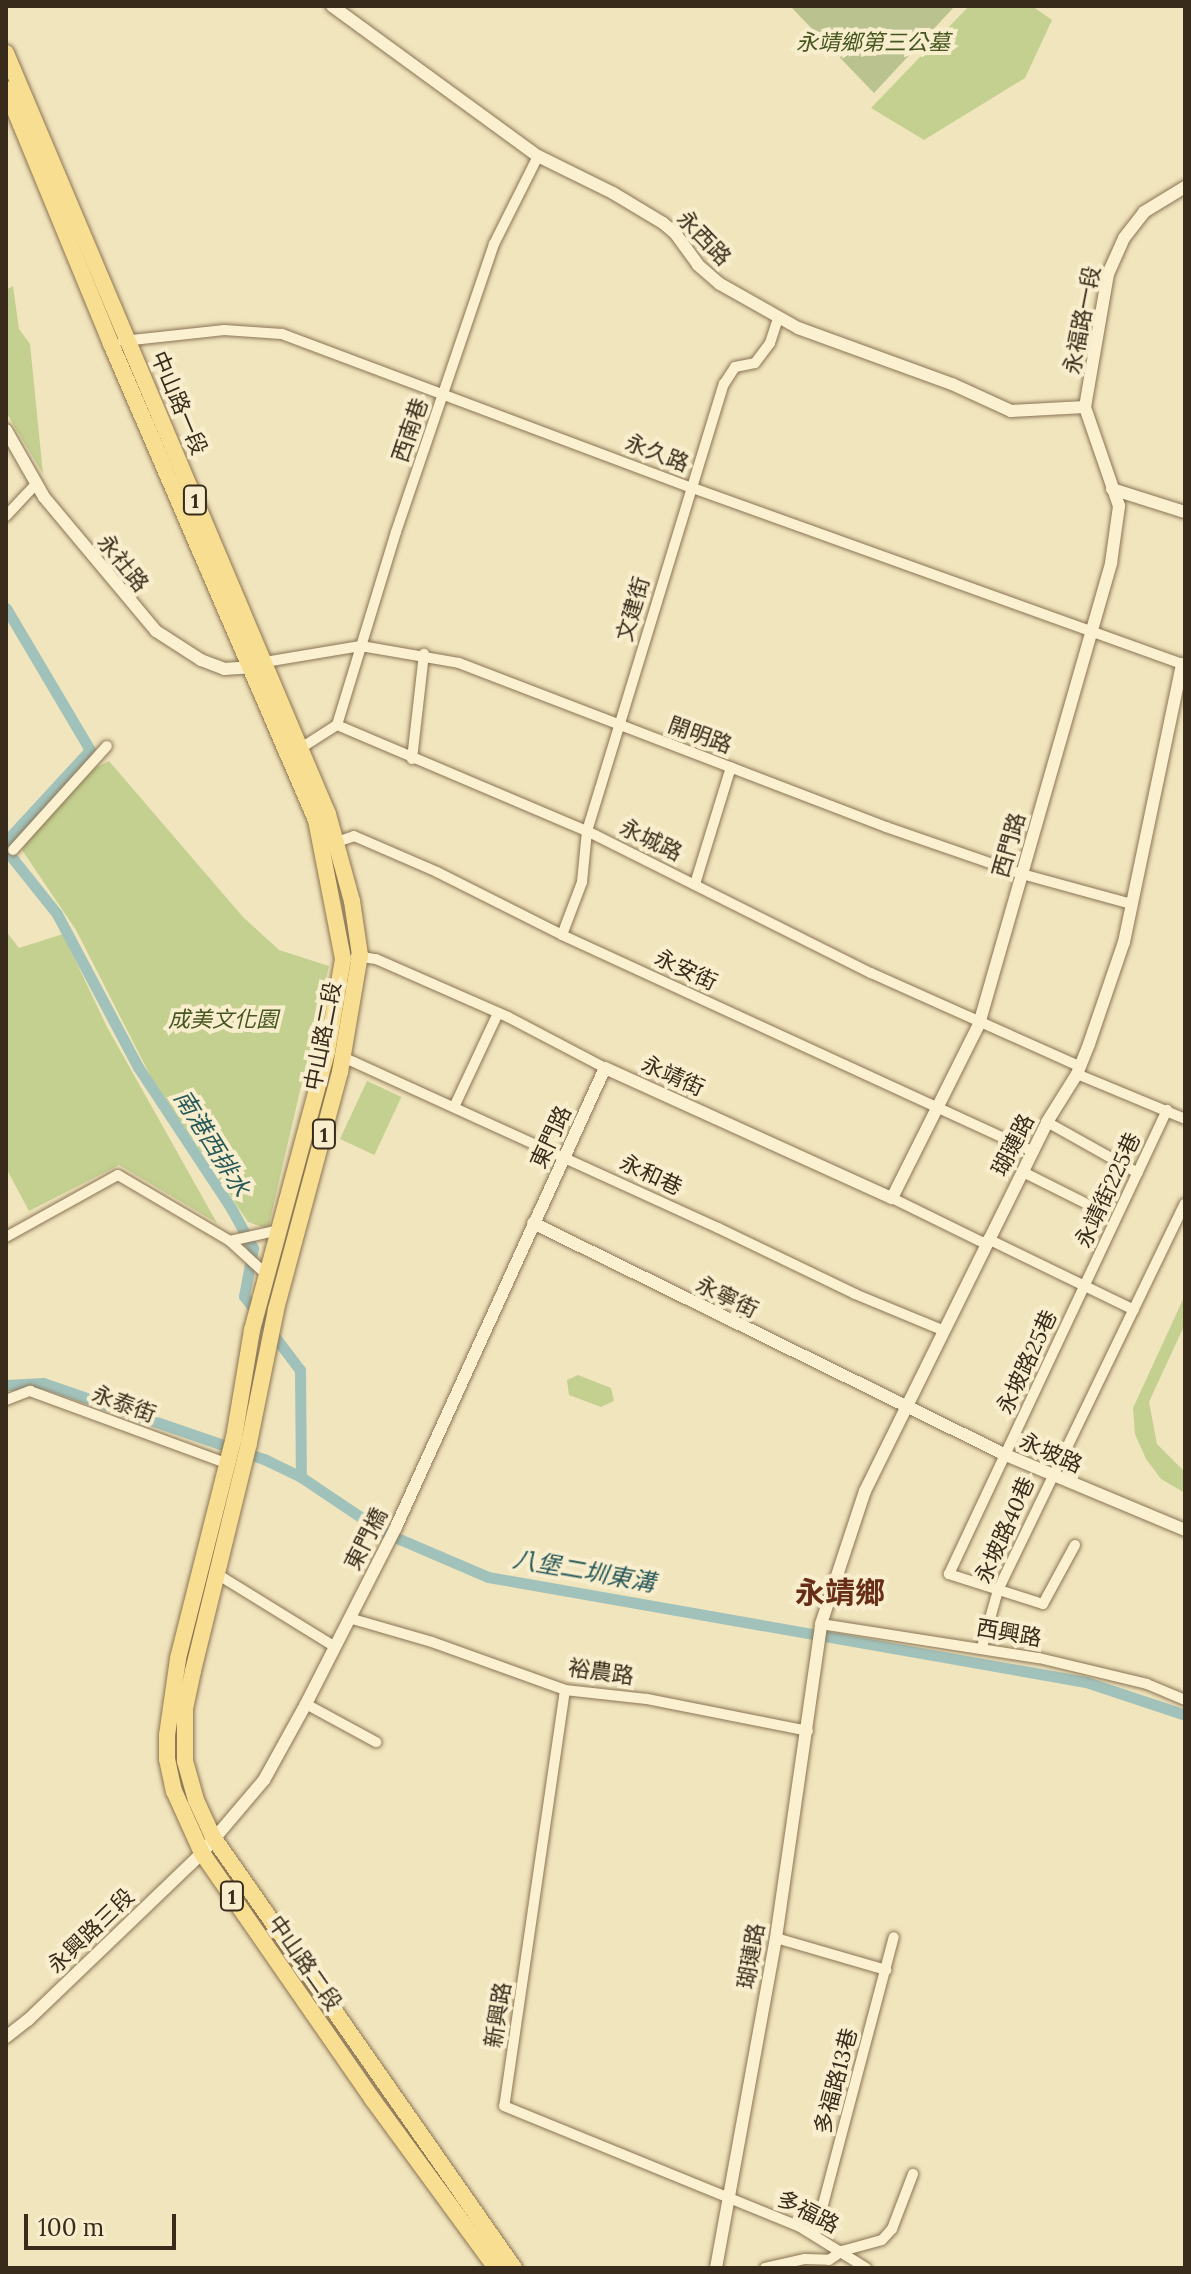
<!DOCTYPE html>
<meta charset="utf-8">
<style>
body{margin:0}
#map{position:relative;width:1191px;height:2274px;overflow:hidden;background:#f1e5bd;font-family:Lora,"Noto Sans TC",serif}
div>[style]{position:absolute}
.green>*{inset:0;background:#c4d090;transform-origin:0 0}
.cemetery>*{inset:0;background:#bac390}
.canal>*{height:11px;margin:-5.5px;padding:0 5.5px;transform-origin:5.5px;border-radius:5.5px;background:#a1c2ba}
.roads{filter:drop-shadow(0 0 2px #8a7455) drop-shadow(0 0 2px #8a7455)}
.minor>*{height:10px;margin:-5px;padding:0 5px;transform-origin:5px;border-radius:5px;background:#fbf1d0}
.tertiary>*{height:12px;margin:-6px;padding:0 6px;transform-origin:6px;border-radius:6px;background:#fbf1d0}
.primary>*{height:16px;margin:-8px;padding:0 8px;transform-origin:8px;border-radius:8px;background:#f8de90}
span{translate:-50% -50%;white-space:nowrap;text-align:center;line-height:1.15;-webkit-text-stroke:8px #f8eecd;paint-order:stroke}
.shield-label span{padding:2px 6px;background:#f8eecd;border:2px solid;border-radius:6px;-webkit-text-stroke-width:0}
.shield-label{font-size:20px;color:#382b1b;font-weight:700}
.park-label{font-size:22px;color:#455620;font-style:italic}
.street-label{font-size:22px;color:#382b1b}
.water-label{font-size:24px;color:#285959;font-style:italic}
.district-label{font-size:30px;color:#682d17;font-weight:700}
.frame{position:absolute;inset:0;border:8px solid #382b1b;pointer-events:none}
.scale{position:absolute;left:24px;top:2214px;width:152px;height:36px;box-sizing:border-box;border:4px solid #382b1b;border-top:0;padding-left:10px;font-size:24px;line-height:28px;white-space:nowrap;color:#382b1b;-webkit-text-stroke:6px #f8eecd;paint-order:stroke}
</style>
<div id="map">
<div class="green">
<div style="clip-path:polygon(969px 6px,1032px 6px,1052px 20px,1025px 78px,924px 140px,871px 108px)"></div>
<div style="clip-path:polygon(13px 286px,19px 329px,30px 344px,43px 474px,6px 412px,6px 290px)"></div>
<div style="clip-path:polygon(109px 761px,243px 917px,279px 950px,329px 966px,268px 1229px,248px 1222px,152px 1079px,76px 930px,22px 850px,28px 839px,95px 768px)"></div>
<div style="clip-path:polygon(6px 931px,19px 948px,63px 934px,107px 1027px,217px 1223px,119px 1165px,29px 1211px,6px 1168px)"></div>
<div style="left:367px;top:1081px;width:38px;height:64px;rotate:25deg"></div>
<div style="clip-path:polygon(1185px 1295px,1185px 1324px,1149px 1402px,1157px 1444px,1185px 1472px,1185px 1493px,1161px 1479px,1146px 1459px,1135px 1434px,1133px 1408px)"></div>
<div style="clip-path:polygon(578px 1375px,611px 1388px,614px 1401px,601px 1407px,569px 1395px,567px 1380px)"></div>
</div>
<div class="cemetery">
<div style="clip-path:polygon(790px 6px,955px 6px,874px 93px)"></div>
</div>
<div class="canal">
<div style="left:6px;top:608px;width:165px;rotate:59.4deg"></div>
<div style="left:90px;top:750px;width:124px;rotate:132.7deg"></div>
<div style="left:6px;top:850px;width:82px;rotate:51.4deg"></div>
<div style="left:57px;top:914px;width:173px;rotate:62.1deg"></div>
<div style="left:138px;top:1067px;width:169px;rotate:56.6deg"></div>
<div style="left:231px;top:1208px;width:46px;rotate:61.2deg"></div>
<div style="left:253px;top:1248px;width:49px;rotate:100.6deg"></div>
<div style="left:244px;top:1296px;width:93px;rotate:52.9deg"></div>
<div style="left:300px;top:1370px;width:107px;rotate:89.5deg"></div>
<div style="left:6px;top:1385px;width:37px;rotate:-3deg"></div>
<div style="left:43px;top:1383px;width:234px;rotate:19deg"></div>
<div style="left:264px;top:1459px;width:41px;rotate:25.9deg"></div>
<div style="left:301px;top:1477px;width:99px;rotate:33.9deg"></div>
<div style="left:383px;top:1532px;width:114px;rotate:23.2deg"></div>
<div style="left:488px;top:1577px;width:607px;rotate:9.96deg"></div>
<div style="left:1086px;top:1682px;width:104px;rotate:18.4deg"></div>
</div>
<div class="roads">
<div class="minor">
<div style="left:123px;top:341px;width:102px;rotate:-6.2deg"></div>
<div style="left:224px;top:330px;width:58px;rotate:3.9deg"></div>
<div style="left:282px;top:334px;width:436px;rotate:20.6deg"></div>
<div style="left:690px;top:487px;width:523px;rotate:19.79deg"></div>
<div style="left:6px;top:516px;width:44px;rotate:-46.8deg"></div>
<div style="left:259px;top:663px;width:103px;rotate:-9.5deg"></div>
<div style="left:361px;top:646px;width:99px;rotate:9.8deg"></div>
<div style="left:459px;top:663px;width:457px;rotate:21deg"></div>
<div style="left:886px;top:827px;width:144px;rotate:19.1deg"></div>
<div style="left:1022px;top:874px;width:114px;rotate:15.3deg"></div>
<div style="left:337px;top:725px;width:202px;rotate:-73deg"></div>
<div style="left:396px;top:532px;width:304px;rotate:-71.2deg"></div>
<div style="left:494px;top:244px;width:98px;rotate:-63.4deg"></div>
<div style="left:301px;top:748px;width:43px;rotate:-32.6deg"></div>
<div style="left:337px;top:725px;width:272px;rotate:23deg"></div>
<div style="left:587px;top:831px;width:318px;rotate:26.6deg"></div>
<div style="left:871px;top:973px;width:228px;rotate:24.1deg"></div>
<div style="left:412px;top:759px;width:106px;rotate:-83.5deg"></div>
<div style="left:331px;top:844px;width:24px;rotate:-19deg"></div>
<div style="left:354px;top:836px;width:90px;rotate:23.4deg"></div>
<div style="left:437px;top:872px;width:140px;rotate:26.7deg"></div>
<div style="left:562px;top:935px;width:519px;rotate:24.69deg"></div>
<div style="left:13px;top:850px;width:140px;rotate:-47.9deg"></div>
<div style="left:695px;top:884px;width:122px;rotate:-72.9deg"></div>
<div style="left:562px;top:935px;width:57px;rotate:-69.3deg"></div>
<div style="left:582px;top:882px;width:51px;rotate:-84.4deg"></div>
<div style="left:587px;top:831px;width:468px;rotate:-73deg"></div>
<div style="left:724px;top:384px;width:20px;rotate:-57deg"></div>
<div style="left:735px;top:367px;width:20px;rotate:-11deg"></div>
<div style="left:755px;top:363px;width:25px;rotate:-53deg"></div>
<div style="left:770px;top:343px;width:26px;rotate:-72deg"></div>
<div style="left:356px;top:956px;width:20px;rotate:9deg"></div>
<div style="left:376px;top:959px;width:144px;rotate:23.7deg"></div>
<div style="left:508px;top:1017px;width:110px;rotate:27.7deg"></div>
<div style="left:343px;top:1057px;width:412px;rotate:24.5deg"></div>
<div style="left:718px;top:1228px;width:152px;rotate:25.7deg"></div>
<div style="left:855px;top:1294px;width:94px;rotate:22.5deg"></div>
<div style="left:1077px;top:1074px;width:117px;rotate:22.6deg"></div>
<div style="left:454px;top:1107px;width:104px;rotate:-64.9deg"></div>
<div style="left:1047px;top:1122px;width:104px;rotate:29.3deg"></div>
<div style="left:1023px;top:1172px;width:69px;rotate:26.6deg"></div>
<div style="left:892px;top:1198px;width:105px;rotate:26.1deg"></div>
<div style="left:6px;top:1237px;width:128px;rotate:-29deg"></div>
<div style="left:118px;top:1175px;width:130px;rotate:30.5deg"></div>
<div style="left:230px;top:1241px;width:50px;rotate:42.6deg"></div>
<div style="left:988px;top:1239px;width:162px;rotate:25.9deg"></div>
<div style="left:230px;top:1241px;width:50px;rotate:-12.7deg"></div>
<div style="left:6px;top:1400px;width:26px;rotate:-21deg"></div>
<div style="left:30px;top:1391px;width:211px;rotate:20.2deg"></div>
<div style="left:1075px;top:1545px;width:67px;rotate:118.5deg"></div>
<div style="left:1043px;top:1604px;width:99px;rotate:-162.3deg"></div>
<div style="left:949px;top:1574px;width:513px;rotate:-64.83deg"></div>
<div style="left:217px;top:1574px;width:139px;rotate:31.7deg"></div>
<div style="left:349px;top:1618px;width:86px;rotate:16.1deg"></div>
<div style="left:432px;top:1642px;width:141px;rotate:19.8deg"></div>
<div style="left:565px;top:1690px;width:82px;rotate:6.3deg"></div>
<div style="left:647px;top:1699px;width:164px;rotate:11.2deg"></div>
<div style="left:821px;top:1624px;width:221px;rotate:8.9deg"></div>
<div style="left:1039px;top:1658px;width:111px;rotate:13.5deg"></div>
<div style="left:1147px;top:1684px;width:41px;rotate:22.8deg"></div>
<div style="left:982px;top:1647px;width:59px;rotate:-74.3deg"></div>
<div style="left:998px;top:1590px;width:429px;rotate:-64.2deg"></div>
<div style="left:565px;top:1690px;width:420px;rotate:98.3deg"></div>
<div style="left:504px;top:2106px;width:320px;rotate:22.2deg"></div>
<div style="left:800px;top:2227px;width:78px;rotate:31.8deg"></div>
<div style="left:306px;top:1704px;width:80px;rotate:28.5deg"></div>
<div style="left:776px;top:1938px;width:115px;rotate:16.2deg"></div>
<div style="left:815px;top:2235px;width:308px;rotate:-75.2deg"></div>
<div style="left:765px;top:2268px;width:41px;rotate:-12.7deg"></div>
<div style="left:805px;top:2259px;width:24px;rotate:2deg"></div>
<div style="left:829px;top:2260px;width:16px;rotate:-35deg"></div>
<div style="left:842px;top:2251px;width:41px;rotate:-15.4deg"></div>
<div style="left:882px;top:2240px;width:15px;rotate:-48deg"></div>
<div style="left:892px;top:2229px;width:59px;rotate:-69.1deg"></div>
</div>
<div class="tertiary">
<div style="left:332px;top:6px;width:255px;rotate:36.1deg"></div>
<div style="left:538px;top:156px;width:84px;rotate:26.3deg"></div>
<div style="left:613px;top:193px;width:58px;rotate:31deg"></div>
<div style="left:663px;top:223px;width:16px;rotate:40deg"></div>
<div style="left:675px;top:233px;width:39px;rotate:54deg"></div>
<div style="left:698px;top:265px;width:29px;rotate:41deg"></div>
<div style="left:720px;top:284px;width:90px;rotate:29.4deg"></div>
<div style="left:798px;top:328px;width:164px;rotate:20deg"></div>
<div style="left:952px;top:384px;width:65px;rotate:24.6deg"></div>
<div style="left:1011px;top:411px;width:74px;rotate:-3.1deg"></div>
<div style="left:6px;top:430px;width:77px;rotate:60.4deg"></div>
<div style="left:44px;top:497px;width:175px;rotate:50.1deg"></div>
<div style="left:156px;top:631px;width:54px;rotate:32.8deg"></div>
<div style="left:201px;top:660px;width:25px;rotate:21deg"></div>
<div style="left:224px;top:669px;width:26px;rotate:-4deg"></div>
<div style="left:1112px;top:489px;width:77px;rotate:17.5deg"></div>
<div style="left:533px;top:1223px;width:527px;rotate:26.13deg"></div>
<div style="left:1006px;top:1455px;width:194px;rotate:22.7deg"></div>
<div style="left:6px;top:2037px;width:28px;rotate:-38deg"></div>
<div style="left:28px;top:2020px;width:241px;rotate:-43.8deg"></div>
<div style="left:202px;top:1853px;width:96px;rotate:-49.7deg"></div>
<div style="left:264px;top:1780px;width:87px;rotate:-61.1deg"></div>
<div style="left:306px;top:1704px;width:199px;rotate:-63deg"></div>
<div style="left:396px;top:1527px;width:504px;rotate:-65.52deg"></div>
<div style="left:605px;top:1068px;width:315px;rotate:24.4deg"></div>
<div style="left:892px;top:1198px;width:195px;rotate:-63.4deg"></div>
<div style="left:979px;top:1024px;width:480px;rotate:-74deg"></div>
<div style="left:1111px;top:563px;width:58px;rotate:-82deg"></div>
<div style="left:1119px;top:506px;width:105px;rotate:-109deg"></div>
<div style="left:1085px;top:407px;width:135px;rotate:-80.2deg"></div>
<div style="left:1108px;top:274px;width:39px;rotate:-66deg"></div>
<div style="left:1124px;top:238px;width:33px;rotate:-52deg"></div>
<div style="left:1144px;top:212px;width:48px;rotate:-31.4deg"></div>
<div style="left:716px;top:2268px;width:335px;rotate:-79.7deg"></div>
<div style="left:776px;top:1938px;width:317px;rotate:-81.8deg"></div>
<div style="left:821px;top:1624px;width:140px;rotate:-71.7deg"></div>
<div style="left:865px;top:1491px;width:411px;rotate:-63.7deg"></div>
<div style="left:1047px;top:1122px;width:57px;rotate:-58deg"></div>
<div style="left:1077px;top:1074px;width:32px;rotate:-68deg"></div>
<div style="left:1089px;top:1044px;width:108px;rotate:-71.1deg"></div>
<div style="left:1124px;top:942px;width:284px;rotate:-78.2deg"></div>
</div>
<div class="primary">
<div style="left:6px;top:53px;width:826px;rotate:67.07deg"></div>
<div style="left:328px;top:814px;width:90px;rotate:74.6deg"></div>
<div style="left:352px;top:901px;width:55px;rotate:81.6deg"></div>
<div style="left:360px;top:955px;width:119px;rotate:99.7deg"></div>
<div style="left:340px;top:1072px;width:246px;rotate:105.1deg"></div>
<div style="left:276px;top:1310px;width:136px;rotate:101.5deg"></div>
<div style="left:249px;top:1443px;width:235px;rotate:103.8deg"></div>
<div style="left:193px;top:1671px;width:40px;rotate:102deg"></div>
<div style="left:185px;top:1710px;width:51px;rotate:90deg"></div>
<div style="left:185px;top:1761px;width:41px;rotate:74.2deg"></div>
<div style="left:196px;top:1800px;width:41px;rotate:65.3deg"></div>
<div style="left:213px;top:1837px;width:526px;rotate:55.07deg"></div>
<div style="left:6px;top:89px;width:276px;rotate:67.6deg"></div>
<div style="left:111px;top:344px;width:518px;rotate:66.7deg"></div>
<div style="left:316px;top:820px;width:142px;rotate:79deg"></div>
<div style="left:343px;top:959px;width:94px;rotate:99.8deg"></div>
<div style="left:327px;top:1052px;width:288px;rotate:105.1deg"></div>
<div style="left:252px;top:1330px;width:109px;rotate:99.5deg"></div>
<div style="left:234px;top:1437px;width:229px;rotate:104.2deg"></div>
<div style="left:178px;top:1659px;width:77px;rotate:98.2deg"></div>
<div style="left:167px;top:1735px;width:24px;rotate:90deg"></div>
<div style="left:167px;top:1759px;width:33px;rotate:78deg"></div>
<div style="left:174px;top:1791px;width:68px;rotate:65.7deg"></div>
<div style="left:202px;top:1853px;width:300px;rotate:55.3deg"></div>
<div style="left:373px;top:2100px;width:208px;rotate:53.8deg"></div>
</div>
</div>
<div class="shield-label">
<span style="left:195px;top:500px">1</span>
<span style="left:324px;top:1134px">1</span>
<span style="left:232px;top:1896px">1</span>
</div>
<div class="park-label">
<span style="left:873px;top:43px">永靖鄉第三公墓</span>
<span style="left:223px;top:1020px">成美文化園</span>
</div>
<div class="street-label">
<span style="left:704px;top:238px;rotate:46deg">永西路</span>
<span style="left:1082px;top:320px;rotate:-79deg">永福路一段</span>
<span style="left:179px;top:403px;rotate:67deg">中山路一段</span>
<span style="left:410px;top:430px;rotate:-71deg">西南巷</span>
<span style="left:657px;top:453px;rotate:21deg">永久路</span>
<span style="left:123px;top:563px;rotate:51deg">永社路</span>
<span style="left:633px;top:609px;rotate:-74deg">文建街</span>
<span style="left:700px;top:735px;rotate:20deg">開明路</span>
<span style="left:651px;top:840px;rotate:26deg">永城路</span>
<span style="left:1009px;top:845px;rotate:-74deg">西門路</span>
<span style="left:686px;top:970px;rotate:25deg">永安街</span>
<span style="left:323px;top:1036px;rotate:-79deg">中山路二段</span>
<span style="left:673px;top:1076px;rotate:24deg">永靖街</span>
<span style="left:551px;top:1137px;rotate:-65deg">東門路</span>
<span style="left:1013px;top:1145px;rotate:-63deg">瑚璉路</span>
<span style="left:651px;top:1175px;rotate:25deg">永和巷</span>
<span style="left:1108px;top:1190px;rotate:-65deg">永靖街225巷</span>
<span style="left:727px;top:1297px;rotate:26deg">永寧街</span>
<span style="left:1027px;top:1362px;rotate:-65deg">永坡路25巷</span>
<span style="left:124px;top:1404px;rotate:20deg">永泰街</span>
<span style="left:1051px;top:1453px;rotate:24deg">永坡路</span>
<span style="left:1005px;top:1530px;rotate:-66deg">永坡路40巷</span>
<span style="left:366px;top:1539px;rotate:-63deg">東門橋</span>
<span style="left:1009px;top:1633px;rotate:10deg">西興路</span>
<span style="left:601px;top:1672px;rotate:8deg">裕農路</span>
<span style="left:91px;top:1931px;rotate:-44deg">永興路三段</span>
<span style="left:751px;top:1956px;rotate:-80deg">瑚璉路</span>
<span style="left:305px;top:1963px;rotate:55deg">中山路二段</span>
<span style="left:498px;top:2015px;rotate:-81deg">新興路</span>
<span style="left:836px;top:2081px;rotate:-75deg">多福路13巷</span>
<span style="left:808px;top:2212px;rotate:27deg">多福路</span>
</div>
<div class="water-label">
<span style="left:212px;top:1143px;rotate:58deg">南港西排水</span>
<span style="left:584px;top:1571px;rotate:10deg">八堡二圳東溝</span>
</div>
<div class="district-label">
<span style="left:840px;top:1592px">永靖鄉</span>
</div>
<div class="frame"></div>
<div class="scale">100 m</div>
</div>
